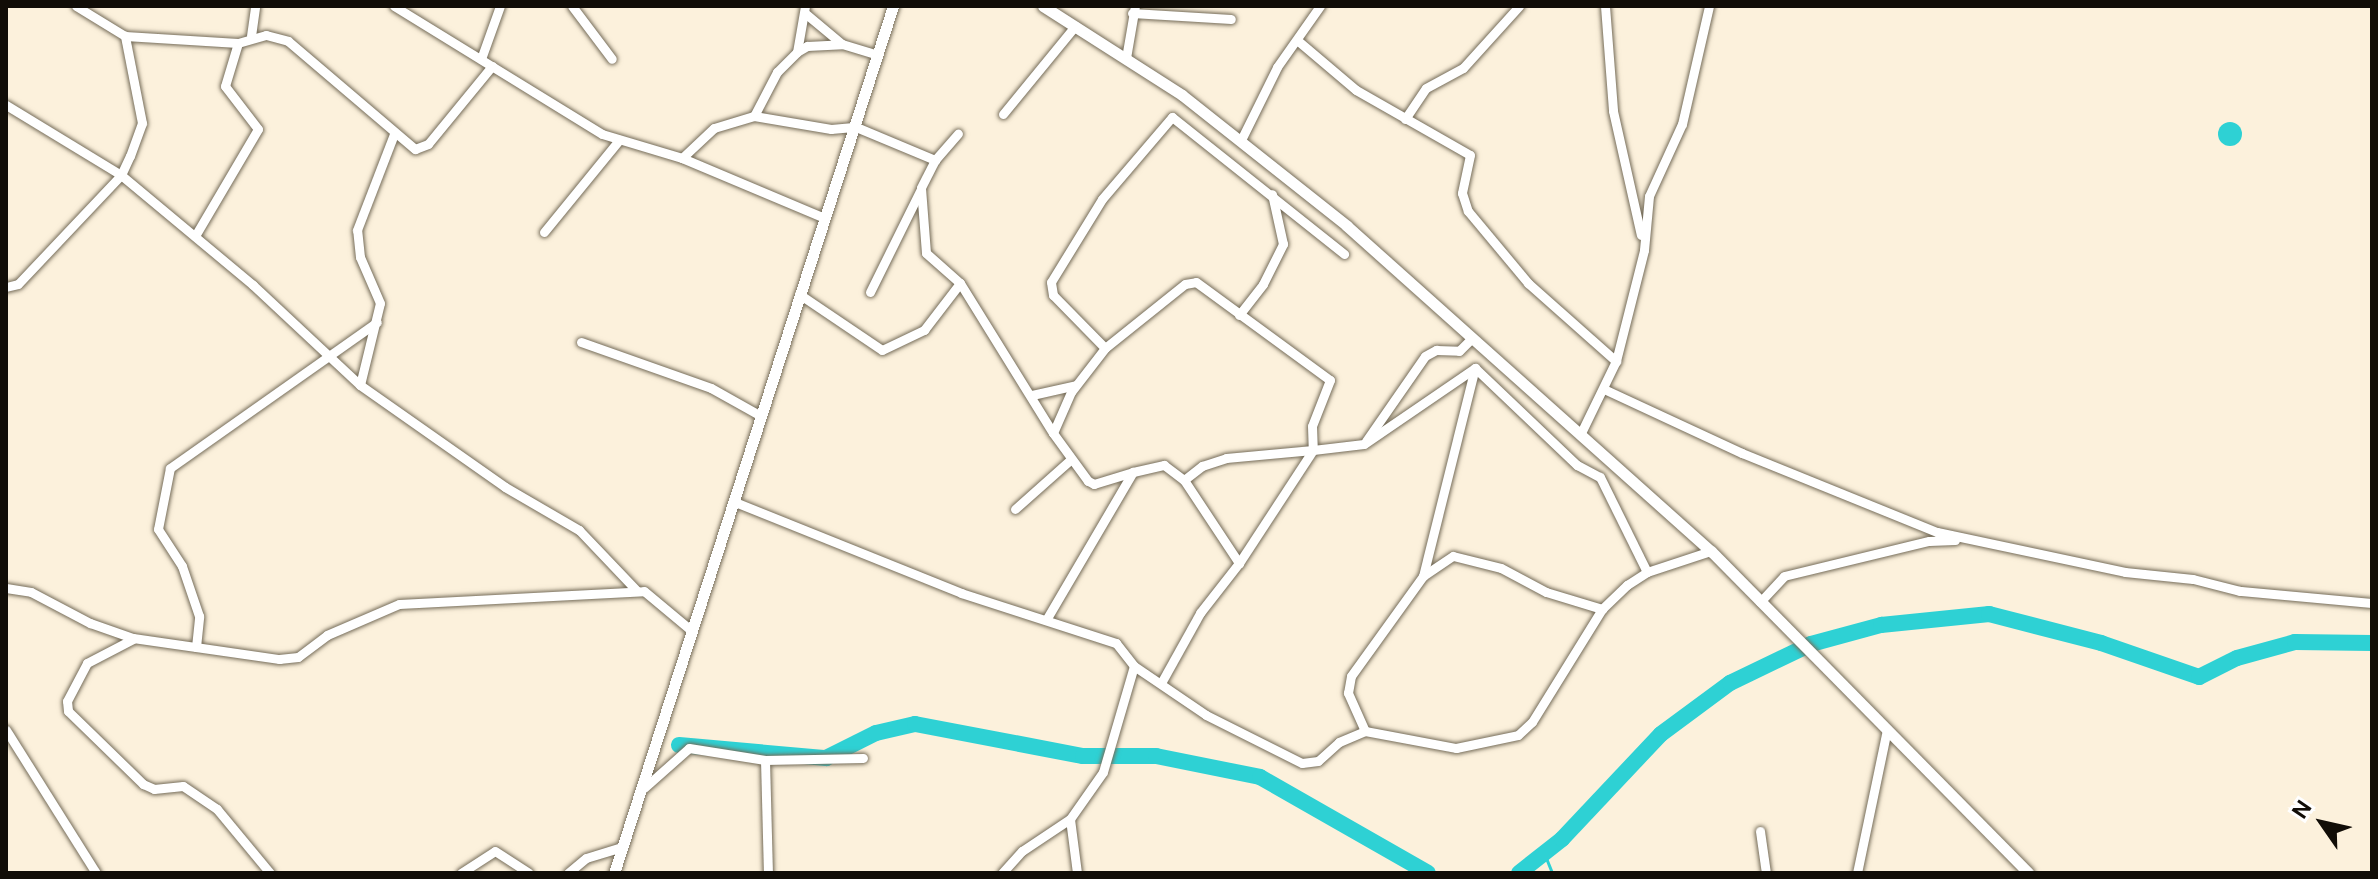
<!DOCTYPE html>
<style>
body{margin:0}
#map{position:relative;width:2378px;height:879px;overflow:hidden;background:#fcf1dc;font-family:"DM Sans",sans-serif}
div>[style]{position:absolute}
.water>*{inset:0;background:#2ed1d4}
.round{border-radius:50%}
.stream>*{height:3px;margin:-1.5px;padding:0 1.5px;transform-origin:1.5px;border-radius:1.5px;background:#2ed1d4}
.river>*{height:16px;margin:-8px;padding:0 8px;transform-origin:8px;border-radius:8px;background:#2ed1d4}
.roads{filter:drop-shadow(0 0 2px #756c59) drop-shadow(0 0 2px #756c59)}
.minor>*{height:9px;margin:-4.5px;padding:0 4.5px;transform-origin:4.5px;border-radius:4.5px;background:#fff}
.tertiary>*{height:11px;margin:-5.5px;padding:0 5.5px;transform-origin:5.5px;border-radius:5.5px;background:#fff}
span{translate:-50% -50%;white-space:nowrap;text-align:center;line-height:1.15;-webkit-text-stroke:6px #fff;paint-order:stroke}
.frame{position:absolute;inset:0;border:8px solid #110d07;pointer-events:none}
.north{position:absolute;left:2282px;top:783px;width:80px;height:80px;-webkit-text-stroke:6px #fff;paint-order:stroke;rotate:304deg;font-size:22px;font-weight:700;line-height:32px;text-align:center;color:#110d07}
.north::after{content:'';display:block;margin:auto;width:28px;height:36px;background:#110d07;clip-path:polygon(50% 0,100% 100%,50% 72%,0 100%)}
</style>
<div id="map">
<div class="water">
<div class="round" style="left:2218px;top:122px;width:24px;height:24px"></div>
</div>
<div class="stream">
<div style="left:1544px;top:853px;width:22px;rotate:68deg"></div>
</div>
<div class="river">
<div style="left:679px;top:745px;width:148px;rotate:5.1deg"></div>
<div style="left:826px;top:758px;width:56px;rotate:-26.6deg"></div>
<div style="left:876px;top:733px;width:40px;rotate:-13deg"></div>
<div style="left:915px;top:724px;width:171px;rotate:10.8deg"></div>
<div style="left:1083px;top:756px;width:73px"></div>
<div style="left:1156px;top:756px;width:106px;rotate:11.4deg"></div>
<div style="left:1260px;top:777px;width:193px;rotate:29.7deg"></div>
<div style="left:1519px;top:873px;width:55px;rotate:-38.3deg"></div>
<div style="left:1562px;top:839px;width:144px;rotate:-46.7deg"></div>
<div style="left:1661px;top:734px;width:86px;rotate:-36.5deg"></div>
<div style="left:1730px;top:683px;width:90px;rotate:-25.7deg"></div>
<div style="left:1811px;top:644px;width:73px;rotate:-15.2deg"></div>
<div style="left:1881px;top:625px;width:109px;rotate:-5.8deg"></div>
<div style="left:1989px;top:614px;width:116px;rotate:14.5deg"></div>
<div style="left:2101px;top:643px;width:104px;rotate:19.1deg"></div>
<div style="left:2199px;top:677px;width:42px;rotate:-26.6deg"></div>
<div style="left:2237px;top:658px;width:60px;rotate:-15.4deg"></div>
<div style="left:2295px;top:642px;width:77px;rotate:0.7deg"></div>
</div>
<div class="roads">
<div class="minor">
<div style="left:76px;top:6px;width:57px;rotate:31.5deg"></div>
<div style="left:125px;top:36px;width:113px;rotate:3.5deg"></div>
<div style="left:238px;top:43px;width:29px;rotate:-16deg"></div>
<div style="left:266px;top:35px;width:23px;rotate:15deg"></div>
<div style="left:288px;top:41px;width:167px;rotate:40.4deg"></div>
<div style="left:415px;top:149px;width:14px;rotate:-21deg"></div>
<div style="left:428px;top:144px;width:101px;rotate:-50.6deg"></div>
<div style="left:394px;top:6px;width:244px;rotate:31.6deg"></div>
<div style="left:602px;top:134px;width:84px;rotate:16.7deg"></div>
<div style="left:682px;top:158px;width:155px;rotate:22.8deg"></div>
<div style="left:572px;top:6px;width:66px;rotate:53deg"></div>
<div style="left:1605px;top:6px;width:105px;rotate:85.6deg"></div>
<div style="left:1613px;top:111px;width:127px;rotate:77.3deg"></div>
<div style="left:1132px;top:13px;width:99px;rotate:3.5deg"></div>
<div style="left:806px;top:14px;width:47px;rotate:39.8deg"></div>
<div style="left:842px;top:44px;width:37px;rotate:17deg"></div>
<div style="left:251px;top:36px;width:30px;rotate:-82deg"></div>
<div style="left:1297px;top:40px;width:77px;rotate:40.3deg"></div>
<div style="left:1356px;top:90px;width:131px;rotate:29.7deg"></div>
<div style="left:1470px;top:155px;width:39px;rotate:102deg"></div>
<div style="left:1462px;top:193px;width:19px;rotate:72deg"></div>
<div style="left:1468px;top:211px;width:94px;rotate:50.2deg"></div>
<div style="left:1528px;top:283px;width:118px;rotate:41.6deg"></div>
<div style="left:797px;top:52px;width:47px;rotate:-80.1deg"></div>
<div style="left:1126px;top:58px;width:53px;rotate:-80.2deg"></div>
<div style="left:481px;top:59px;width:56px;rotate:-70.3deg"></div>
<div style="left:6px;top:105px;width:135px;rotate:31.3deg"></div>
<div style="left:121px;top:175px;width:172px;rotate:39.8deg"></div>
<div style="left:253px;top:285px;width:146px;rotate:43.1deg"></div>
<div style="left:360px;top:385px;width:177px;rotate:35.1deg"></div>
<div style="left:505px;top:487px;width:86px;rotate:30.2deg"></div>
<div style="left:579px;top:530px;width:84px;rotate:46.4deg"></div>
<div style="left:1003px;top:114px;width:114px;rotate:-50.7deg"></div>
<div style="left:754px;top:116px;width:50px;rotate:-62.4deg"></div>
<div style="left:777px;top:72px;width:28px;rotate:-45deg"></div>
<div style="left:797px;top:52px;width:12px;rotate:-31deg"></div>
<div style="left:807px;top:46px;width:35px;rotate:-3deg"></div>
<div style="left:1405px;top:119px;width:37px;rotate:-56deg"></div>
<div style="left:1426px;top:88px;width:42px;rotate:-28.4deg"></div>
<div style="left:1463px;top:68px;width:84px;rotate:-47.9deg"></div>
<div style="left:1241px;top:140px;width:81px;rotate:-63.7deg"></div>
<div style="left:1277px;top:67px;width:75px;rotate:-54.8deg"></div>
<div style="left:682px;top:158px;width:44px;rotate:-43.2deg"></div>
<div style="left:714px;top:128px;width:42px;rotate:-16.7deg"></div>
<div style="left:754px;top:116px;width:78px;rotate:9.6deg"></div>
<div style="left:831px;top:129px;width:25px;rotate:-5deg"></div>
<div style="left:856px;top:127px;width:86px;rotate:22.7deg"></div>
<div style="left:935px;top:160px;width:35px;rotate:-49deg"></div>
<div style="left:935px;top:160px;width:31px;rotate:117deg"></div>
<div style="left:921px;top:188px;width:65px;rotate:85.6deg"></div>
<div style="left:926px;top:253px;width:45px;rotate:41.4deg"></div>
<div style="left:960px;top:283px;width:176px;rotate:58.2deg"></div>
<div style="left:544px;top:232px;width:119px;rotate:-50.8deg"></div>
<div style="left:195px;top:236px;width:124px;rotate:-59.5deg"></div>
<div style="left:258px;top:129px;width:54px;rotate:-127.5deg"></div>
<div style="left:225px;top:86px;width:45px;rotate:-73.2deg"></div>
<div style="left:6px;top:287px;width:12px;rotate:-14deg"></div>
<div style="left:18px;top:284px;width:150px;rotate:-46.6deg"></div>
<div style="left:121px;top:175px;width:21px;rotate:-65deg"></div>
<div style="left:130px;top:156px;width:35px;rotate:-70deg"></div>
<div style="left:142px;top:123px;width:89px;rotate:-101.1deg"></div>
<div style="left:870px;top:292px;width:113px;rotate:-63.7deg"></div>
<div style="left:799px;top:294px;width:100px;rotate:34deg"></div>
<div style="left:882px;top:350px;width:47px;rotate:-25.5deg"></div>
<div style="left:924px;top:330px;width:59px;rotate:-52.5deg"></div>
<div style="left:1239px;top:315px;width:39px;rotate:-52deg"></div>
<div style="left:1263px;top:284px;width:45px;rotate:-63.4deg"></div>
<div style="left:1283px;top:244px;width:51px;rotate:-102.4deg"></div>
<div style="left:581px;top:342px;width:138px;rotate:19.5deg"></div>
<div style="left:711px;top:388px;width:57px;rotate:29.2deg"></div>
<div style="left:1105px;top:348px;width:74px;rotate:-134.5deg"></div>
<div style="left:1053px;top:295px;width:13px;rotate:-99deg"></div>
<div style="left:1051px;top:282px;width:97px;rotate:-58.4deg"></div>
<div style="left:1102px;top:199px;width:108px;rotate:-49.5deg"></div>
<div style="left:1172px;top:117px;width:220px;rotate:38.5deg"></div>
<div style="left:360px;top:385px;width:84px;rotate:-76.3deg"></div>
<div style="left:380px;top:303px;width:50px;rotate:-113.5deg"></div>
<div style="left:360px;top:257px;width:27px;rotate:-96deg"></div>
<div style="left:357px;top:230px;width:103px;rotate:-68.9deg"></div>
<div style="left:1606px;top:390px;width:150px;rotate:24.9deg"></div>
<div style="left:1742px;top:453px;width:210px;rotate:22.1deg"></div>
<div style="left:1937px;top:532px;width:192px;rotate:12deg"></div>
<div style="left:2125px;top:572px;width:68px;rotate:5.9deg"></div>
<div style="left:2193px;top:579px;width:49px;rotate:14.3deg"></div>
<div style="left:2240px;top:591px;width:133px;rotate:5.2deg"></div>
<div style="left:1032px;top:395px;width:45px;rotate:-12.8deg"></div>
<div style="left:1580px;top:435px;width:82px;rotate:-64.1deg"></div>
<div style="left:1616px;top:361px;width:114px;rotate:-75.8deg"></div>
<div style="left:1644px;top:250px;width:54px;rotate:-84.7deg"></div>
<div style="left:1649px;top:196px;width:79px;rotate:-65.4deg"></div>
<div style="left:1682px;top:124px;width:121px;rotate:-77.1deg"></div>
<div style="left:1366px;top:441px;width:103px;rotate:-55.2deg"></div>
<div style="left:1425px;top:356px;width:13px;rotate:-29deg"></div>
<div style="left:1436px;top:350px;width:23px;rotate:2deg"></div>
<div style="left:1459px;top:351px;width:17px;rotate:-45deg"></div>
<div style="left:1133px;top:472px;width:41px;rotate:162.9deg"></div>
<div style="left:1094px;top:484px;width:7px;rotate:-153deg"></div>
<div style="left:1088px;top:481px;width:59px;rotate:-126.1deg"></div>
<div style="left:1053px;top:433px;width:45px;rotate:-66.3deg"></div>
<div style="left:1071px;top:392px;width:56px;rotate:-52.3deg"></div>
<div style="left:1105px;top:348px;width:102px;rotate:-38.7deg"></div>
<div style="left:1185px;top:284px;width:11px;rotate:-10deg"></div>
<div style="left:1196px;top:282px;width:166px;rotate:36.2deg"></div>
<div style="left:1330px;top:380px;width:49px;rotate:111.4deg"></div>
<div style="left:1312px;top:426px;width:24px;rotate:88deg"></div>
<div style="left:1313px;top:450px;width:51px;rotate:-6.7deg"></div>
<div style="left:1364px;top:444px;width:135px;rotate:-34.4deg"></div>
<div style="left:1475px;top:368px;width:141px;rotate:43.6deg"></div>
<div style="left:1577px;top:465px;width:26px;rotate:28deg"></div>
<div style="left:1600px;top:477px;width:106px;rotate:63.7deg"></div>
<div style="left:1184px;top:480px;width:23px;rotate:-38deg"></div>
<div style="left:1202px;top:466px;width:25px;rotate:-18deg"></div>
<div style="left:1226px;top:458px;width:87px;rotate:-5.3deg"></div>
<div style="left:1313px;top:450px;width:135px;rotate:123.2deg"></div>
<div style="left:735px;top:502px;width:244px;rotate:21.9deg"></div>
<div style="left:961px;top:593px;width:163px;rotate:17.9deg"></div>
<div style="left:1116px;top:643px;width:29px;rotate:52deg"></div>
<div style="left:1134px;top:666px;width:87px;rotate:34.2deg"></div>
<div style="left:1206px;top:715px;width:107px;rotate:26.6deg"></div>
<div style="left:1302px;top:763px;width:16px;rotate:-7deg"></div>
<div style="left:1318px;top:761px;width:28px;rotate:-42deg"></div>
<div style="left:1339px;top:742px;width:28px;rotate:-23deg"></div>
<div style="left:1365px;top:731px;width:93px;rotate:10.6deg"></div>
<div style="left:1456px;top:748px;width:63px;rotate:-11.8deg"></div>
<div style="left:1518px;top:735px;width:19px;rotate:-43deg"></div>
<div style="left:1532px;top:722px;width:133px;rotate:-58.2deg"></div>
<div style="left:1602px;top:609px;width:35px;rotate:-44deg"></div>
<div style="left:1627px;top:585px;width:24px;rotate:-33deg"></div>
<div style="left:1647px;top:572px;width:67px;rotate:-18.2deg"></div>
<div style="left:1015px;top:509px;width:72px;rotate:-41.6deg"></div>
<div style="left:1423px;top:576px;width:214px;rotate:-76deg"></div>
<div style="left:6px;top:588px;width:25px;rotate:9deg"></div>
<div style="left:31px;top:592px;width:67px;rotate:27.7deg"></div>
<div style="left:90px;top:623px;width:46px;rotate:19.2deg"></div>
<div style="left:133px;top:638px;width:148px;rotate:8.2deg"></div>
<div style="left:279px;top:659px;width:19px;rotate:-6deg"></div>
<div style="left:298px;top:657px;width:36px;rotate:-37deg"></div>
<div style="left:327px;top:635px;width:78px;rotate:-23.3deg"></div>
<div style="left:399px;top:604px;width:245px;rotate:-3deg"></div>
<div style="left:644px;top:591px;width:62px;rotate:39.8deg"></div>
<div style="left:1760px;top:602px;width:35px;rotate:-47deg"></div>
<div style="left:1784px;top:576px;width:149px;rotate:-13.6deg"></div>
<div style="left:1929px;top:541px;width:26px;rotate:-2deg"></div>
<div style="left:1046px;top:620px;width:172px;rotate:-59.6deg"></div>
<div style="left:1133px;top:472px;width:32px;rotate:-13deg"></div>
<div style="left:1164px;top:465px;width:25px;rotate:37deg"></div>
<div style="left:1184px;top:480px;width:100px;rotate:56.5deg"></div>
<div style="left:1239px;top:563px;width:63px;rotate:128deg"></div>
<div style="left:1200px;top:613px;width:80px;rotate:119.1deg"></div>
<div style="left:133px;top:639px;width:52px;rotate:152.4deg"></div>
<div style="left:87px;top:663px;width:43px;rotate:117.8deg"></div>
<div style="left:67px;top:701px;width:10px;rotate:84deg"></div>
<div style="left:68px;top:711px;width:105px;rotate:44.2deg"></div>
<div style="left:143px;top:784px;width:12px;rotate:24deg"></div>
<div style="left:154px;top:789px;width:29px;rotate:-6deg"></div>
<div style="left:183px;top:786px;width:41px;rotate:34.1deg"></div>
<div style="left:217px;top:809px;width:83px;rotate:50.4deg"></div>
<div style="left:196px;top:647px;width:31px;rotate:-84deg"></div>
<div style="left:199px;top:616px;width:53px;rotate:-108.8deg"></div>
<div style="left:182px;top:566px;width:44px;rotate:-123deg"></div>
<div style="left:158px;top:529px;width:62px;rotate:-78.9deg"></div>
<div style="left:170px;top:468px;width:253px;rotate:-35.2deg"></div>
<div style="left:6px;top:730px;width:169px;rotate:57.8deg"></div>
<div style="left:1365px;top:731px;width:42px;rotate:-114.1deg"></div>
<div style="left:1348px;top:693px;width:17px;rotate:-80deg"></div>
<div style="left:1351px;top:676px;width:123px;rotate:-54.2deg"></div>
<div style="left:1423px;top:576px;width:36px;rotate:-34deg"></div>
<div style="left:1453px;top:556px;width:49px;rotate:14deg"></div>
<div style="left:1501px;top:568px;width:51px;rotate:28.1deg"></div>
<div style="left:1546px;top:592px;width:59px;rotate:16.9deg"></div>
<div style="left:765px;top:760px;width:98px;rotate:-1.2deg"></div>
<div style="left:644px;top:788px;width:60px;rotate:-41.6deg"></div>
<div style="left:689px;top:748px;width:77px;rotate:9deg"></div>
<div style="left:765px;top:760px;width:113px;rotate:88.5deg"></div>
<div style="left:1070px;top:819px;width:54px;rotate:82.6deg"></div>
<div style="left:1760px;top:831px;width:42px;rotate:81.9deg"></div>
<div style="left:461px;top:873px;width:40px;rotate:-32.9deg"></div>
<div style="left:495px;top:851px;width:40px;rotate:32.9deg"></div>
<div style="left:568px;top:873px;width:23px;rotate:-40deg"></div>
<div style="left:586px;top:858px;width:38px;rotate:-17deg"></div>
<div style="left:1002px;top:873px;width:30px;rotate:-48deg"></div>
<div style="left:1022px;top:851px;width:58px;rotate:-33.7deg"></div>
<div style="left:1070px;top:819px;width:57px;rotate:-54.9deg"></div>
<div style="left:1103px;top:772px;width:110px;rotate:-73.7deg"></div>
<div style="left:1857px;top:873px;width:146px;rotate:-78.2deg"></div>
</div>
<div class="tertiary">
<div style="left:1043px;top:6px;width:165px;rotate:32.6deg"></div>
<div style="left:1182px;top:95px;width:211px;rotate:38.4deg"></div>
<div style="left:1347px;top:226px;width:488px;rotate:41.8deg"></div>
<div style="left:1711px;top:551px;width:452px;rotate:45.4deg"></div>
<div style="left:614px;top:873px;width:911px;rotate:-72.16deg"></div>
</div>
</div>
<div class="frame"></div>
<div class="north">N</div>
</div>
